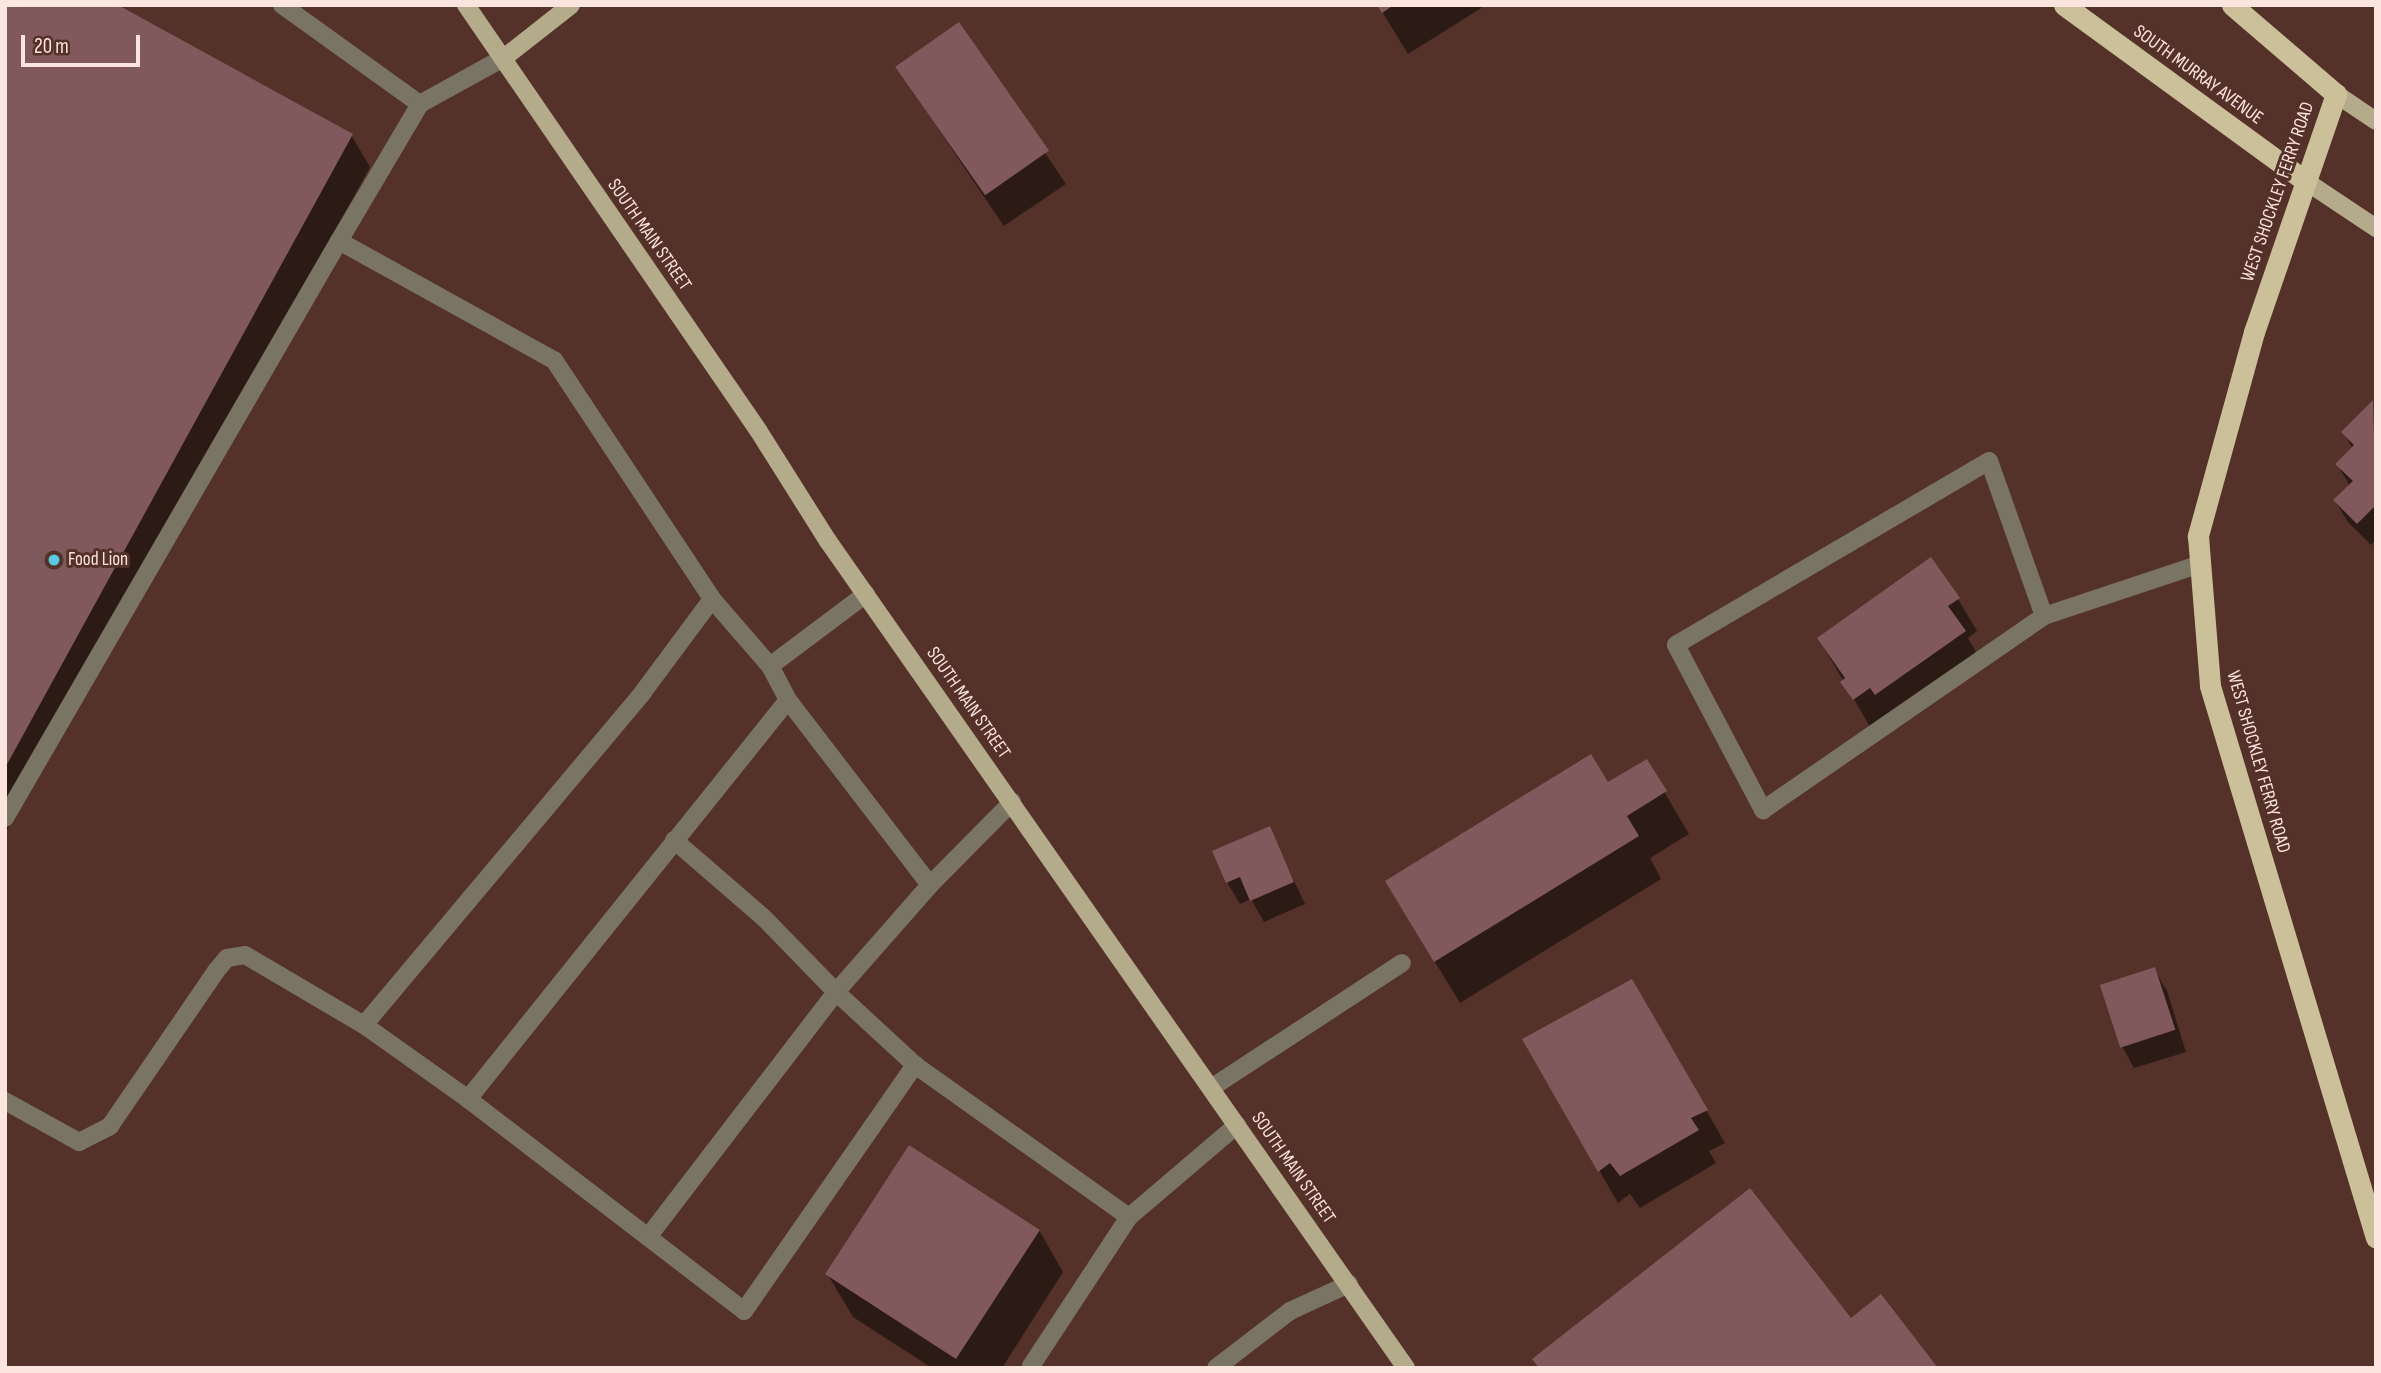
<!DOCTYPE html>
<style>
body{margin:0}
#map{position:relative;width:2381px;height:1373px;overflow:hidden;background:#543129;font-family:"Sofia Sans Condensed",sans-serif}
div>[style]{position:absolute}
.shadow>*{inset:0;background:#0007;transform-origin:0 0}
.building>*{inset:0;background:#81595c;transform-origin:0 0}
.lane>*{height:18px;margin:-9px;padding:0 9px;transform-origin:9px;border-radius:9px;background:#797464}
.street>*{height:18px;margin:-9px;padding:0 9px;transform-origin:9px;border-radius:9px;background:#797464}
.primary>*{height:18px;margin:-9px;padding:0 9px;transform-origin:9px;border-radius:9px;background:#b4ab8b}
.highway>*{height:21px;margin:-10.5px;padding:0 10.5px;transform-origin:10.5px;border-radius:10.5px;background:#cbc099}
.dots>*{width:19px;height:19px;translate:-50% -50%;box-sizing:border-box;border:4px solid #543129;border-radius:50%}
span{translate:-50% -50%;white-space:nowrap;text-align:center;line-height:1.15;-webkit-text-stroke:6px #543129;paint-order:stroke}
.street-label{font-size:19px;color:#fce4df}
.poi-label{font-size:19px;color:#fce4df}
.left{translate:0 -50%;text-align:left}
.frame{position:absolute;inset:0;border:7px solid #fce4df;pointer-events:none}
.scale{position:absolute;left:21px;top:35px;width:119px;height:32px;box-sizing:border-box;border:4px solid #fce4df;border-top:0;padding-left:9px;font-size:21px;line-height:24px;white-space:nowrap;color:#fce4df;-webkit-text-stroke:5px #543129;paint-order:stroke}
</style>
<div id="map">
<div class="shadow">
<div style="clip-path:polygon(5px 5px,351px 135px,370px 167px,5px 834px)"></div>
<div style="clip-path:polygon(1378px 5px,1486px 5px,1408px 54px)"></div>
<div style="left:958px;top:24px;width:193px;height:75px;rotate:56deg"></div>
<div style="clip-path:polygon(2373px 402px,2376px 540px,2371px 545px,2348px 522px,2335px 501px,2350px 486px,2337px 464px,2353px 449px,2343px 432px)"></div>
<div style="clip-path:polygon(1958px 599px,1977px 631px,1968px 638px,1983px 664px,1873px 732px,1819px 639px)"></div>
<div style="clip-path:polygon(1646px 761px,1689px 834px,1650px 858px,1661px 879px,1460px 1003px,1412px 924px)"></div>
<div style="clip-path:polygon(1269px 828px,1305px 904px,1264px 922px,1251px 899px,1240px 904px,1227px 882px)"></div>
<div style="clip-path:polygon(2154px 969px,2167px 991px,2186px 1052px,2134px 1068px,2122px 1046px)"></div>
<div style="clip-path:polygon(1632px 981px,1725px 1143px,1709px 1151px,1716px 1163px,1640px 1208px,1630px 1194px,1618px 1203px,1524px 1040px)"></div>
<div style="clip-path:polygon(1039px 1230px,1063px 1272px,1002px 1368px,932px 1368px,853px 1317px,828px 1275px)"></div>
</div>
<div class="building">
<div style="clip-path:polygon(5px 5px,118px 5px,353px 134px,5px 768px)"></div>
<div style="clip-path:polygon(1377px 5px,1394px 5px,1382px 13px)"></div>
<div style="left:959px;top:22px;width:157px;height:78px;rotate:55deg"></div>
<div style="clip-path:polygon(2373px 400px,2376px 505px,2357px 524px,2333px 500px,2353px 481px,2335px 464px,2354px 445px,2341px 432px)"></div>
<div style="clip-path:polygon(1931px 557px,1960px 598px,1948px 606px,1966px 631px,1875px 695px,1870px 688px,1853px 700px,1840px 682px,1845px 678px,1817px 638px)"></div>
<div style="clip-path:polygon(1591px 754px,1608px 782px,1647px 759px,1667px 791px,1627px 816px,1639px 836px,1434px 962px,1385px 881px)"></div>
<div style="clip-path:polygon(1270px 826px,1294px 882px,1250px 901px,1240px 877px,1226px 883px,1212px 851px)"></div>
<div style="left:2155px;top:967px;width:66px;height:58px;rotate:72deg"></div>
<div style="clip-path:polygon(1632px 979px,1708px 1110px,1691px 1118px,1699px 1130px,1620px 1176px,1610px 1163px,1598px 1172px,1522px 1039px)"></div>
<div style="left:909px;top:1145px;width:156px;height:154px;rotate:33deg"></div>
<div style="clip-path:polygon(1750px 1188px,1851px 1318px,1881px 1294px,1938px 1368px,1539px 1368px,1532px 1359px)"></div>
</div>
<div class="lane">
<div style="left:282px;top:5px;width:170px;rotate:35.7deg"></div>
<div style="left:505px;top:57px;width:97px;rotate:151.1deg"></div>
<div style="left:420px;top:104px;width:159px;rotate:120.6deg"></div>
<div style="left:339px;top:241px;width:246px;rotate:29deg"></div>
<div style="left:554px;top:360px;width:287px;rotate:56.5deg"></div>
<div style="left:712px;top:599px;width:89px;rotate:49.1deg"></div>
<div style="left:770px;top:666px;width:38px;rotate:62deg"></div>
<div style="left:788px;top:700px;width:233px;rotate:52.5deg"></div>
<div style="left:930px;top:885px;width:142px;rotate:131.3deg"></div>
<div style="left:836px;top:992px;width:108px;rotate:42.7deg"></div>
<div style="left:915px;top:1065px;width:262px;rotate:35.4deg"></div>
<div style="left:1129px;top:1217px;width:142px;rotate:-40.4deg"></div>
<div style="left:2044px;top:616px;width:164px;rotate:-109.5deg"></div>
<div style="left:1989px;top:461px;width:363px;rotate:149.6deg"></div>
<div style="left:1676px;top:645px;width:187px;rotate:62.2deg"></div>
<div style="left:1763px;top:810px;width:341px;rotate:-34.6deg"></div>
<div style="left:2044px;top:616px;width:164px;rotate:-18.4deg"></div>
<div style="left:770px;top:666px;width:120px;rotate:-36.9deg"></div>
<div style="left:5px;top:818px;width:667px;rotate:-59.94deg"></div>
<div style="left:930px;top:885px;width:117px;rotate:-45.3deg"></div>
<div style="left:364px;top:1025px;width:434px;rotate:-50deg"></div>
<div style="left:643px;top:692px;width:116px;rotate:-53.4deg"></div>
<div style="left:1211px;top:1088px;width:228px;rotate:-33.2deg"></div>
<div style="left:468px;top:1099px;width:511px;rotate:-51.27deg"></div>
<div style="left:5px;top:1101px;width:85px;rotate:29deg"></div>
<div style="left:79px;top:1142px;width:35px;rotate:-27deg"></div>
<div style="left:110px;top:1126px;width:188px;rotate:-55.6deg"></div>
<div style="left:216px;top:971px;width:17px;rotate:-50deg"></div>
<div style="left:227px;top:958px;width:18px;rotate:-9deg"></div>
<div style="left:245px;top:955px;width:138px;rotate:30.5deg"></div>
<div style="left:364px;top:1025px;width:128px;rotate:35.4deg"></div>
<div style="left:468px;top:1099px;width:348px;rotate:37.5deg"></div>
<div style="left:744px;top:1311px;width:300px;rotate:-55.2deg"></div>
<div style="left:648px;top:1237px;width:309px;rotate:-52.5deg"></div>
<div style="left:836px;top:992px;width:103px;rotate:-134.2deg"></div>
<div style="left:764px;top:918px;width:119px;rotate:-139.1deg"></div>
<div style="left:1031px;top:1366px;width:178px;rotate:-56.7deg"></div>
</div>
<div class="street">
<div style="left:1216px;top:1368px;width:93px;rotate:-37.6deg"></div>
<div style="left:1290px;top:1311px;width:65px;rotate:-24.6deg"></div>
</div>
<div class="primary">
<div style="left:466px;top:5px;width:516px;rotate:55.51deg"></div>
<div style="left:758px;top:430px;width:131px;rotate:57.8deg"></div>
<div style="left:828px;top:541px;width:1009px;rotate:55.05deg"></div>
<div style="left:505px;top:57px;width:84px;rotate:-38.2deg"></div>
<div style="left:2336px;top:94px;width:48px;rotate:34deg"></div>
<div style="left:2304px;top:180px;width:87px;rotate:33.7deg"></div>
</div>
<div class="highway">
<div style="left:2064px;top:5px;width:297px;rotate:36.1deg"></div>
<div style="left:2232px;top:5px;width:137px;rotate:40.6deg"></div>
<div style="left:2336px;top:94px;width:252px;rotate:109deg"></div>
<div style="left:2254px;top:332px;width:212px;rotate:105.4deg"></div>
<div style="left:2198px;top:536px;width:150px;rotate:85.4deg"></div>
<div style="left:2210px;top:686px;width:576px;rotate:73.26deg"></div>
</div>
<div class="dots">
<div style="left:54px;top:560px;background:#57c9e2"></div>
</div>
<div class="street-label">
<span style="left:2198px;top:75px;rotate:36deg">SOUTH MURRAY AVENUE</span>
<span style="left:2278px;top:192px;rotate:-71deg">WEST SHOCKLEY FERRY ROAD</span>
<span style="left:649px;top:235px;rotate:55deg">SOUTH MAIN STREET</span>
<span style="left:968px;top:703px;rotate:55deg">SOUTH MAIN STREET</span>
<span style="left:2258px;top:762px;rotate:74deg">WEST SHOCKLEY FERRY ROAD</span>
<span style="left:1293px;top:1168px;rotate:55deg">SOUTH MAIN STREET</span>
</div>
<div class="poi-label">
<span class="left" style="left:68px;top:560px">Food Lion</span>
</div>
<div class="frame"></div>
<div class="scale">20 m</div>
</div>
